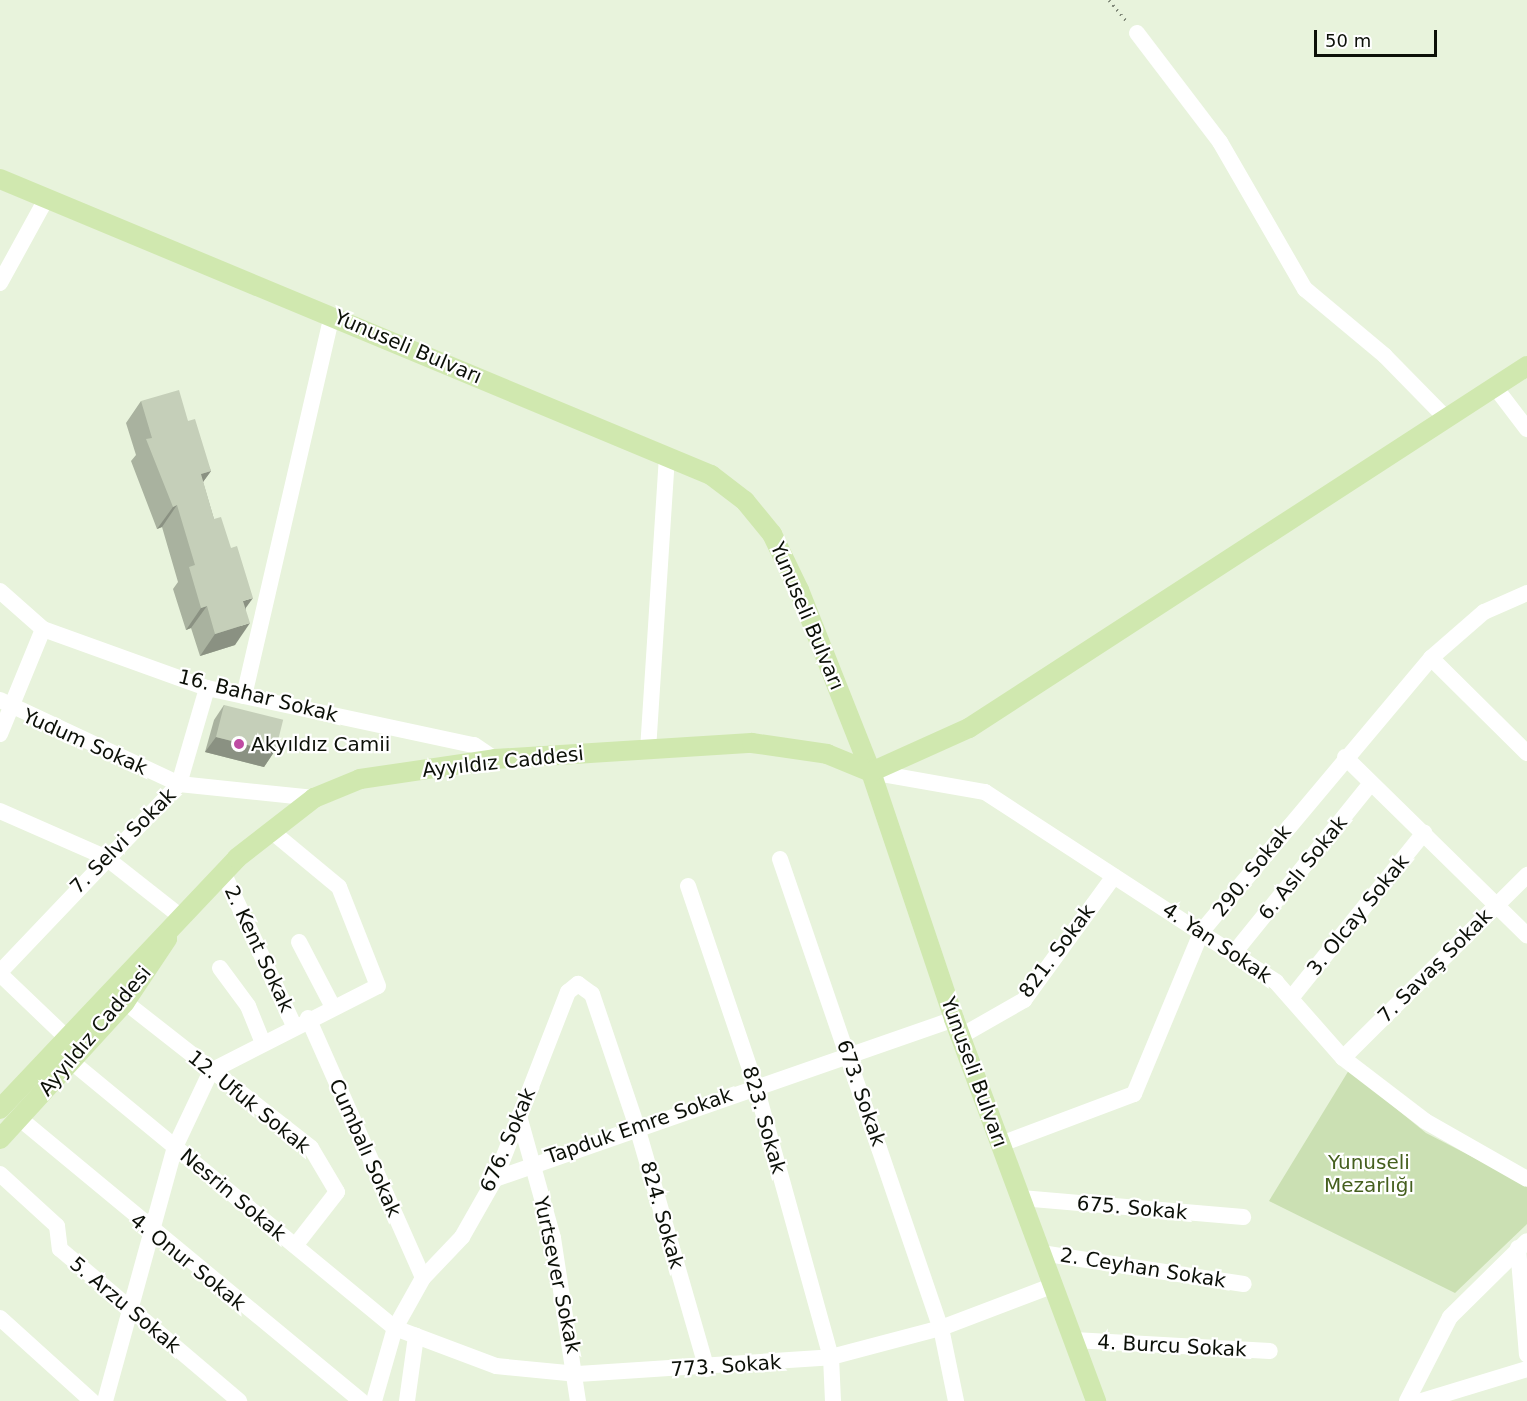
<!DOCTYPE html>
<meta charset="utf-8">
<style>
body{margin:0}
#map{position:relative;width:1527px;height:1401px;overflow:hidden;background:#e8f3dc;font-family:"DejaVu Sans",sans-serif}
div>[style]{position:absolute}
.green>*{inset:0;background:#cbe0b3}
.path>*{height:3px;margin-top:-1.5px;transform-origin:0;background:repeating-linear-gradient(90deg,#808878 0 1.5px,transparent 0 6px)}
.minor>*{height:16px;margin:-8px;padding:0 8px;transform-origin:8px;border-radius:8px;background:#fff}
.major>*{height:20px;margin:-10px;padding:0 10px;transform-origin:10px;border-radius:10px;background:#d0e8af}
.wall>*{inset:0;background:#a9b29f}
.shaded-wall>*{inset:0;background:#8a9182}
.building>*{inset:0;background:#c5cfb9;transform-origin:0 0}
.dots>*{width:16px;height:16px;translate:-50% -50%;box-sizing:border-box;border:3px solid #fff;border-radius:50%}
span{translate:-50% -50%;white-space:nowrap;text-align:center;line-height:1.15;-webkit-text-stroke:4.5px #fff;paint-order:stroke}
.street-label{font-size:20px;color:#0c1008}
.poi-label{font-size:20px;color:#0c1008}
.left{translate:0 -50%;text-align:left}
.park-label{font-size:20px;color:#455f1e}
.scale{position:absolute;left:1314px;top:30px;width:123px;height:27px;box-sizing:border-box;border:3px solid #0c1008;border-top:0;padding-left:8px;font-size:18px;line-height:21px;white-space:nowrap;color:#0c1008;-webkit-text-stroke:4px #fff;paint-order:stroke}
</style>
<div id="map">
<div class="green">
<div style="clip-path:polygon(1349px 1070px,1426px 1133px,1527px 1185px,1527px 1224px,1455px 1293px,1269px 1201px)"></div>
</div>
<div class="path">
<div style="left:1109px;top:0;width:26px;rotate:50deg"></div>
</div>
<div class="minor">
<div style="left:1137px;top:33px;width:137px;rotate:52.7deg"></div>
<div style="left:1220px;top:142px;width:170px;rotate:60deg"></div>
<div style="left:1305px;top:289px;width:104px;rotate:39.9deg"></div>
<div style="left:1385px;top:356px;width:87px;rotate:45.5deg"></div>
<div style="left:0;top:283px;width:96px;rotate:-61.3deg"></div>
<div style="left:1495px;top:387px;width:53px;rotate:52.7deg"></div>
<div style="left:0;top:591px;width:57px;rotate:41.5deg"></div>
<div style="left:43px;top:629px;width:174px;rotate:19.8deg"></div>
<div style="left:207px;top:688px;width:273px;rotate:12.1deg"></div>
<div style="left:474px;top:745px;width:25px;rotate:34deg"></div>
<div style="left:1431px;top:658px;width:135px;rotate:44.7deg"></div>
<div style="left:244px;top:696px;width:391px;rotate:-77deg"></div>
<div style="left:0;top:700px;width:198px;rotate:25.1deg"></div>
<div style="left:179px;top:784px;width:136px;rotate:5.9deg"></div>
<div style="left:0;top:734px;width:113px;rotate:-67.7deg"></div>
<div style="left:648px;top:750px;width:295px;rotate:-86.3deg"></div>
<div style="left:1345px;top:757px;width:255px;rotate:44.4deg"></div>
<div style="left:871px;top:772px;width:116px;rotate:10deg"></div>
<div style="left:985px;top:792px;width:348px;rotate:33.1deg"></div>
<div style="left:1276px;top:982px;width:101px;rotate:48.6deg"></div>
<div style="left:1343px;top:1058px;width:103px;rotate:37.5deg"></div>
<div style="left:1425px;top:1121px;width:117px;rotate:29.6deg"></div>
<div style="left:0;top:811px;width:115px;rotate:23.7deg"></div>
<div style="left:105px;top:857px;width:95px;rotate:38.2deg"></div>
<div style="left:780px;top:859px;width:496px;rotate:71.1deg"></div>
<div style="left:941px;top:1328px;width:75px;rotate:78.4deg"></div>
<div style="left:223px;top:872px;width:170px;rotate:65.2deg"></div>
<div style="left:688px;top:886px;width:212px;rotate:71.3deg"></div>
<div style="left:756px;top:1087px;width:280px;rotate:74.5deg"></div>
<div style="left:831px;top:1357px;width:44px;rotate:87.4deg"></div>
<div style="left:299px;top:942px;width:73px;rotate:62.4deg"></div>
<div style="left:1234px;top:953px;width:218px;rotate:-51.1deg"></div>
<div style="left:220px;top:968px;width:47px;rotate:53.6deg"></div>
<div style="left:248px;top:1006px;width:40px;rotate:68deg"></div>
<div style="left:0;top:972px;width:260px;rotate:-46.4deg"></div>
<div style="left:179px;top:784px;width:100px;rotate:-73.7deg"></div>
<div style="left:0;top:974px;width:91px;rotate:43.7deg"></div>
<div style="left:1292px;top:997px;width:211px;rotate:-51.2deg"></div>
<div style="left:125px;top:1002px;width:236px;rotate:38.1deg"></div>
<div style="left:311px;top:1148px;width:51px;rotate:59.4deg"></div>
<div style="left:337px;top:1192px;width:68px;rotate:127.9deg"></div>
<div style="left:308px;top:1018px;width:284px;rotate:66.1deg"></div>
<div style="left:961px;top:1036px;width:73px;rotate:-29.7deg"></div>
<div style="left:1024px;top:1000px;width:153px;rotate:-54deg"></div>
<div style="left:1343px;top:1058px;width:260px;rotate:-44.8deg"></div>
<div style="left:72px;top:1062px;width:418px;rotate:39.5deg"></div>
<div style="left:395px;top:1328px;width:108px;rotate:20.6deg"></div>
<div style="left:496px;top:1366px;width:82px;rotate:5.6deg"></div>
<div style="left:578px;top:1374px;width:254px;rotate:-3.8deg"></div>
<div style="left:831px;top:1357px;width:114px;rotate:-14.8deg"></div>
<div style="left:941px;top:1328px;width:121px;rotate:-20.8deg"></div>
<div style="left:519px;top:1116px;width:127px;rotate:74.4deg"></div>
<div style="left:553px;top:1238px;width:165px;rotate:81.3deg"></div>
<div style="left:19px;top:1118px;width:444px;rotate:39.6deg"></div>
<div style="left:1001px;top:1144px;width:142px;rotate:-20.6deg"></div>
<div style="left:1134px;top:1094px;width:177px;rotate:-67.4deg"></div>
<div style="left:1202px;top:931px;width:356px;rotate:-50deg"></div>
<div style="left:1431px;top:658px;width:70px;rotate:-41deg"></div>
<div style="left:1484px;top:612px;width:47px;rotate:-23.8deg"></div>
<div style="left:0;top:1174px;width:77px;rotate:42.4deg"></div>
<div style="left:57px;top:1226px;width:23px;rotate:83deg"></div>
<div style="left:60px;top:1249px;width:235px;rotate:40.3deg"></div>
<div style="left:495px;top:1179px;width:486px;rotate:-19.2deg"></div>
<div style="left:1021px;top:1198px;width:223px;rotate:4.9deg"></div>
<div style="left:1518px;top:1248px;width:107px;rotate:85.2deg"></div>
<div style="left:1041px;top:1253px;width:205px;rotate:8.7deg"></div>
<div style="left:0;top:1318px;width:124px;rotate:42.1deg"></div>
<div style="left:1074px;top:1340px;width:196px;rotate:3.2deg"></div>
<div style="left:105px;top:1401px;width:263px;rotate:-74.6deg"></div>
<div style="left:175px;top:1147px;width:84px;rotate:-64.7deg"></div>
<div style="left:211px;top:1071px;width:187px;rotate:-27deg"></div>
<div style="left:378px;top:986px;width:106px;rotate:-111.5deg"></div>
<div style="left:339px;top:887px;width:89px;rotate:-140.4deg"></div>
<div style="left:374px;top:1401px;width:76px;rotate:-74deg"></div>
<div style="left:395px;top:1328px;width:57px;rotate:-60.8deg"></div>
<div style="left:423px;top:1278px;width:57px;rotate:-46.4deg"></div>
<div style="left:462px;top:1237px;width:67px;rotate:-60.4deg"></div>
<div style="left:495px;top:1179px;width:201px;rotate:-68.7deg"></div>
<div style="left:568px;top:992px;width:13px;rotate:-39deg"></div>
<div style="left:578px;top:984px;width:17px;rotate:36deg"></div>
<div style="left:592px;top:994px;width:140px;rotate:71.3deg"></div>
<div style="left:637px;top:1127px;width:252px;rotate:73.9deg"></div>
<div style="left:407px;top:1401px;width:66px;rotate:-82.1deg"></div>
<div style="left:1407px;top:1401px;width:94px;rotate:-62.9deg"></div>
<div style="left:1450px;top:1317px;width:108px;rotate:-44.6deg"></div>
<div style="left:1422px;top:1401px;width:110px;rotate:-16.9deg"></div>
</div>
<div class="major">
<div style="left:0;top:179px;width:770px;rotate:22.6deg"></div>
<div style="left:711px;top:475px;width:43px;rotate:37.4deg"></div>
<div style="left:745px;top:501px;width:43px;rotate:50.7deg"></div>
<div style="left:772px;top:534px;width:62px;rotate:64.3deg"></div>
<div style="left:799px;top:590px;width:196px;rotate:68.4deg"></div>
<div style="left:871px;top:772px;width:261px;rotate:71.4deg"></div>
<div style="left:954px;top:1019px;width:408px;rotate:69.6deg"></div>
<div style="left:0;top:1109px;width:345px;rotate:-46.6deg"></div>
<div style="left:237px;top:858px;width:98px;rotate:-37.9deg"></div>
<div style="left:314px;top:798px;width:50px;rotate:-22.4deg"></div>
<div style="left:360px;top:779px;width:136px;rotate:-8.4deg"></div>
<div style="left:495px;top:759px;width:257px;rotate:-3.6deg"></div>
<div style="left:752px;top:743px;width:76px;rotate:8.3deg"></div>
<div style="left:827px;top:754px;width:48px;rotate:22.2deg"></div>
<div style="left:871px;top:772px;width:107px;rotate:-24.2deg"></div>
<div style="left:969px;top:728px;width:665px;rotate:-32.97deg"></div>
<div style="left:0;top:1139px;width:185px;rotate:-47.6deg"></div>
<div style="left:125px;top:1002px;width:76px;rotate:-56.3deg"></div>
</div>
<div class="wall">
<div style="clip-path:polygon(141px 401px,188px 421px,211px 471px,203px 482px,214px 519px,246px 609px,235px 645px,200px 656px,191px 628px,186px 630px,173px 589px,178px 582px,162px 527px,157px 529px,131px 461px,136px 455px,126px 423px)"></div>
<div style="clip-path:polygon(224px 705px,274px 752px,264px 767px,205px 752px,214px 720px)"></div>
</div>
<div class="shaded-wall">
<div style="clip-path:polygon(211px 471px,195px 493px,201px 474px)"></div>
<div style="clip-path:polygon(177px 505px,162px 527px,157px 529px,173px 507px)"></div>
<div style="clip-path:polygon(253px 598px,237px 620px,243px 601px)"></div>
<div style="clip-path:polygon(207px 606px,191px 628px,186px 630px,201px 608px)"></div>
<div style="clip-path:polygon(250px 623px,235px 645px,200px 656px,215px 634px)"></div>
<div style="clip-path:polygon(216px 737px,274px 752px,264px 767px,205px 752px)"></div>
</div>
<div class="building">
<div style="clip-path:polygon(179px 390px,188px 421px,195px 419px,211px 471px,201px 474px,214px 519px,221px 517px,231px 548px,237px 546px,253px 598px,243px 601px,250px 623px,215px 634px,207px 606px,201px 608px,189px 567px,195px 565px,177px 505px,173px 507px,146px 439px,152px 438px,141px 401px)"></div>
<div style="left:224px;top:705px;width:61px;height:33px;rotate:14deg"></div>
</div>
<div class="dots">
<div style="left:239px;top:744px;background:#bf4ba3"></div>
</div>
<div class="street-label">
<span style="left:408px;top:347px;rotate:23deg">Yunuseli Bulvarı</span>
<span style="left:807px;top:616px;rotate:67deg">Yunuseli Bulvarı</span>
<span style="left:258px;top:696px;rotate:14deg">16. Bahar Sokak</span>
<span style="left:85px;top:742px;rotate:24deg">Yudum Sokak</span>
<span style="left:503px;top:762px;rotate:-6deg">Ayyıldız Caddesi</span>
<span style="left:123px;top:841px;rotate:-45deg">7. Selvi Sokak</span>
<span style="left:1303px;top:868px;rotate:-51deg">6. Aslı Sokak</span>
<span style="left:1252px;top:871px;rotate:-51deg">290. Sokak</span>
<span style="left:1358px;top:915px;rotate:-51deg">3. Olcay Sokak</span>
<span style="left:1217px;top:943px;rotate:34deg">4. Yan Sokak</span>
<span style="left:259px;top:949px;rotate:65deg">2. Kent Sokak</span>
<span style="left:1057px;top:951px;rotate:-53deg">821. Sokak</span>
<span style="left:1435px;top:966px;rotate:-45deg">7. Savaş Sokak</span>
<span style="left:95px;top:1031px;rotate:-50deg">Ayyıldız Caddesi</span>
<span style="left:974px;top:1072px;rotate:70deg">Yunuseli Bulvarı</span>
<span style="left:861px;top:1093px;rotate:71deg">673. Sokak</span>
<span style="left:249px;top:1102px;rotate:39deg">12. Ufuk Sokak</span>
<span style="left:764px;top:1120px;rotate:74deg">823. Sokak</span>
<span style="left:639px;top:1126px;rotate:-19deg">Tapduk Emre Sokak</span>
<span style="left:508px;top:1140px;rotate:-67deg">676. Sokak</span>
<span style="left:365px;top:1148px;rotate:66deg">Cumbalı Sokak</span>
<span style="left:233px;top:1195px;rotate:40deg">Nesrin Sokak</span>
<span style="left:1132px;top:1208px;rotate:5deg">675. Sokak</span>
<span style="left:662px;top:1215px;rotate:74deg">824. Sokak</span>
<span style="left:188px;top:1262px;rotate:39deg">4. Onur Sokak</span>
<span style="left:1143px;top:1268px;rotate:9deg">2. Ceyhan Sokak</span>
<span style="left:557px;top:1275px;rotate:78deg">Yurtsever Sokak</span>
<span style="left:125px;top:1305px;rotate:40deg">5. Arzu Sokak</span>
<span style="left:1172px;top:1346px;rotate:3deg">4. Burcu Sokak</span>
<span style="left:726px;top:1366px;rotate:-4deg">773. Sokak</span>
</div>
<div class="poi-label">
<span class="left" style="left:251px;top:744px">Akyıldız Camii</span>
</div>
<div class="park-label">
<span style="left:1369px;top:1174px">Yunuseli<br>Mezarlığı</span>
</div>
<div class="scale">50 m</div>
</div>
